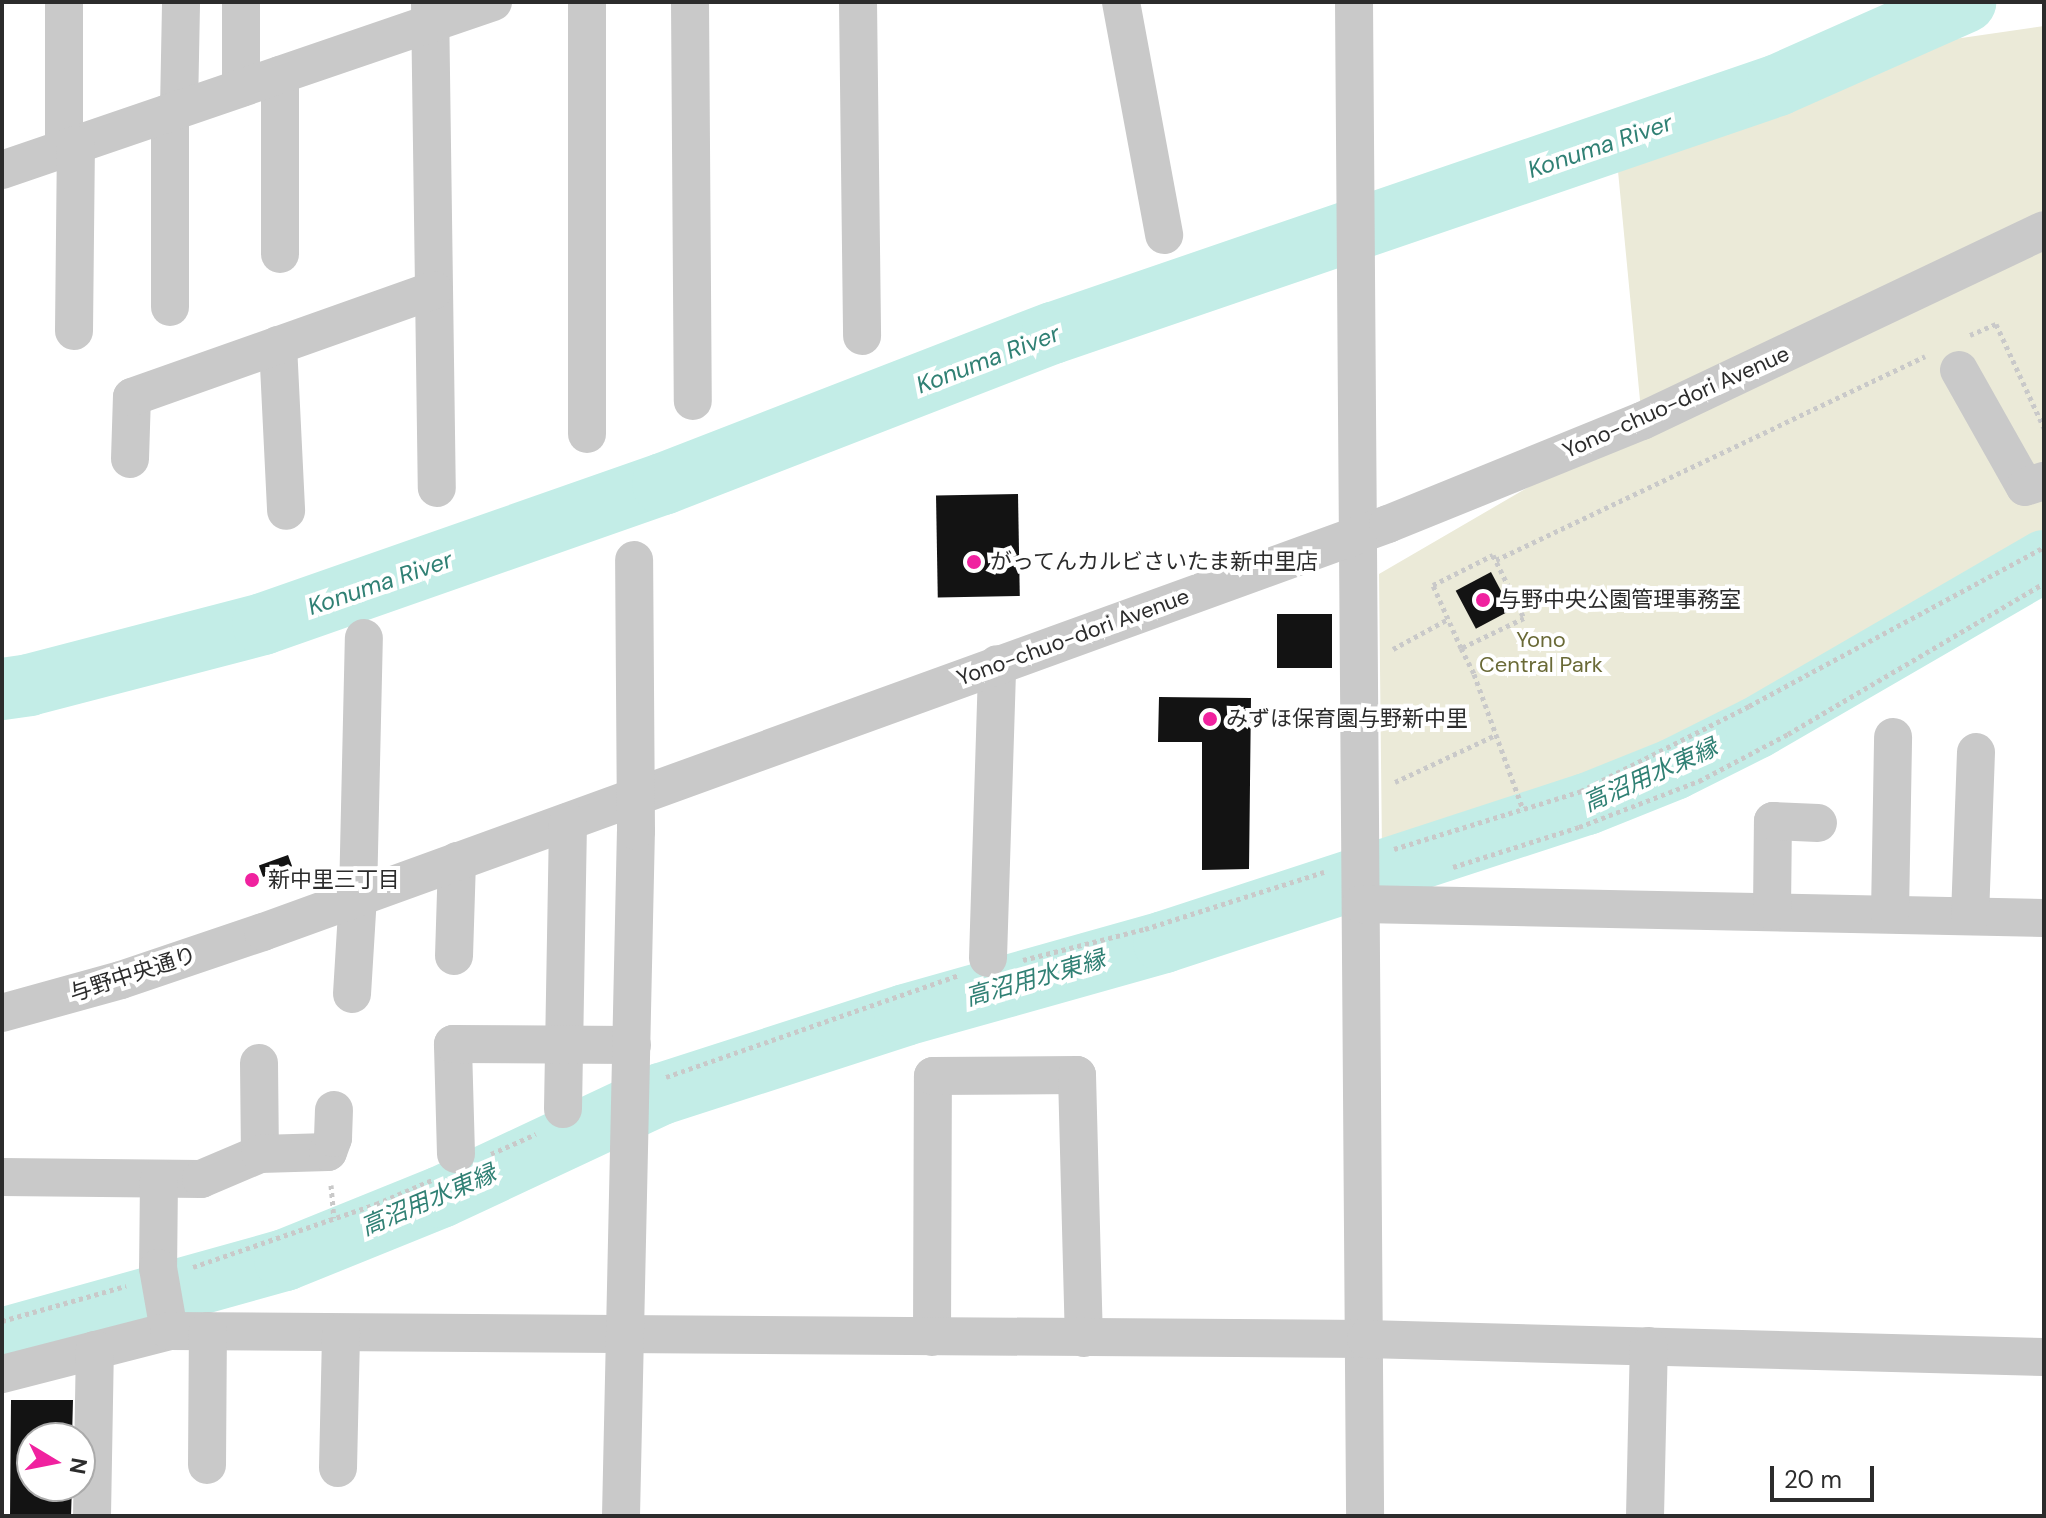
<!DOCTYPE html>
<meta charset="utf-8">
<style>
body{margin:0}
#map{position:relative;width:2046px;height:1518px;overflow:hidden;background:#fff;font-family:"DM Sans","Noto Sans JP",sans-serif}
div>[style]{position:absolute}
.green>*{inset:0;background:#ebead8}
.river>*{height:62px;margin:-31px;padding:0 31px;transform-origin:31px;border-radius:31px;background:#c3ede7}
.building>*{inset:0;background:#131313;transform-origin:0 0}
.path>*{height:5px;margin-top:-2.5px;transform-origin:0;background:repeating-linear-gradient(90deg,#c9c9c9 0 4px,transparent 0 8px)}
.minor>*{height:38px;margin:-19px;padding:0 19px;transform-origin:19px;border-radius:19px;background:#c9c9c9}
.dots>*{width:22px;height:22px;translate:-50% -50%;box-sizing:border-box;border:4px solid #fff;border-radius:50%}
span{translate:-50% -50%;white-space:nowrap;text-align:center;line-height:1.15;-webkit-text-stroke:8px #fff;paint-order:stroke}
.street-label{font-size:22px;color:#2c2c2c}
.poi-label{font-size:22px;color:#2c2c2c}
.left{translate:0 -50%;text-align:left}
.park-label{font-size:22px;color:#6a6a37}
.water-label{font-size:24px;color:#308074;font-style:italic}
.frame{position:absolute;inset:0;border:4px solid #2c2c2c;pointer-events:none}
.north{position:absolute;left:16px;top:1422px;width:80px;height:80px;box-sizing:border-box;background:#fff;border:2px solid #ababab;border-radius:50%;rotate:100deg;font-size:22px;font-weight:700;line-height:32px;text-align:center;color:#2c2c2c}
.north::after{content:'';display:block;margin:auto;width:28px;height:36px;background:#f0229f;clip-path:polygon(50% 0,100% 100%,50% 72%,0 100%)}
.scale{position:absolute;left:1770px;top:1466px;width:104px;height:36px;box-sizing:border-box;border:4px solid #2c2c2c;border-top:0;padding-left:10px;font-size:24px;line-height:28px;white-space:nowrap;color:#2c2c2c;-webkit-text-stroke:6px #fff;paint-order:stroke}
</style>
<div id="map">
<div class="green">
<div style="clip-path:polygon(2044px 26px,2044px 542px,1749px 706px,1581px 791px,1382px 853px,1379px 574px,1642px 421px,1615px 140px,1844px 55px)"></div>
</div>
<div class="river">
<div style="left:2px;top:689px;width:27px;rotate:-8deg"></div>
<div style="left:29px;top:685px;width:242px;rotate:-14.6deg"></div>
<div style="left:263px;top:624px;width:424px;rotate:-19.3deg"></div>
<div style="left:663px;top:484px;width:418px;rotate:-21.2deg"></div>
<div style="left:1053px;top:333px;width:766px;rotate:-18.88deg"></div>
<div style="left:1778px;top:85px;width:205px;rotate:-23.9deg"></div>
<div style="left:2px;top:1339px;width:294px;rotate:-15.6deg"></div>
<div style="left:285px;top:1260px;width:168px;rotate:-22deg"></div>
<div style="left:441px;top:1197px;width:243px;rotate:-25.1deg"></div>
<div style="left:661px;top:1094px;width:256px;rotate:-17.9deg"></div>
<div style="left:905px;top:1015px;width:269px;rotate:-15.7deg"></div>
<div style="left:1164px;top:942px;width:445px;rotate:-18.1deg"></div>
<div style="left:1587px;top:804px;width:94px;rotate:-21.9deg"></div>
<div style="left:1674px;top:769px;width:92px;rotate:-26.6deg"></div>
<div style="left:1756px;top:728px;width:333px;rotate:-30.1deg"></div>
</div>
<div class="building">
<div style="left:1018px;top:494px;width:102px;height:82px;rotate:89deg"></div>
<div style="left:1491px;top:572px;width:43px;height:40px;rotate:62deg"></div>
<div style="left:1277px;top:614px;width:55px;height:54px"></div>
<div style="clip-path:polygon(1159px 697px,1251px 698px,1249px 869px,1202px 870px,1202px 742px,1158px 742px)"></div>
<div style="left:288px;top:855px;width:12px;height:31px;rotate:70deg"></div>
<div style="clip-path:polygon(11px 1400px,73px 1400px,72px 1438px,32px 1438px,32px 1486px,72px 1486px,71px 1516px,10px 1516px)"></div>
</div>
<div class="path">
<div style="left:1970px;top:335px;width:28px;rotate:-23deg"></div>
<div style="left:1996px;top:324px;width:115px;rotate:65.2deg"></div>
<div style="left:1493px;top:555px;width:70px;rotate:63.8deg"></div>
<div style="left:1524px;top:618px;width:70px;rotate:154.5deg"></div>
<div style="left:1461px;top:648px;width:69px;rotate:-114deg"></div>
<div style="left:1433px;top:585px;width:67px;rotate:-26.6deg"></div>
<div style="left:1496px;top:560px;width:475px;rotate:-25.4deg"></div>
<div style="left:1461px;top:648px;width:29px;rotate:63deg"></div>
<div style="left:1474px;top:674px;width:144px;rotate:70.1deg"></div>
<div style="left:1393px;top:649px;width:63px;rotate:-28.6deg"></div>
<div style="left:1395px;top:782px;width:111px;rotate:-25deg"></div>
<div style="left:1394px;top:849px;width:196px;rotate:-17.2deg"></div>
<div style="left:1581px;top:791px;width:188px;rotate:-26.8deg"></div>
<div style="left:1749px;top:706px;width:335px;rotate:-28.3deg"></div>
<div style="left:1453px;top:867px;width:132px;rotate:-17.6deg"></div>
<div style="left:1579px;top:827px;width:129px;rotate:-21deg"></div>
<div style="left:1699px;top:781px;width:101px;rotate:-27.8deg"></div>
<div style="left:1788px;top:734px;width:297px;rotate:-30.5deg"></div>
<div style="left:1023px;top:960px;width:126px;rotate:-14.3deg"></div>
<div style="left:1145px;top:929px;width:188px;rotate:-17.7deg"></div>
<div style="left:666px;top:1077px;width:310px;rotate:-19.2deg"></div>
<div style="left:491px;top:1154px;width:49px;rotate:-24deg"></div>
<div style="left:331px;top:1185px;width:33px;rotate:85deg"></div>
<div style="left:193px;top:1267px;width:194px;rotate:-19deg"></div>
<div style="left:376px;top:1204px;width:61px;rotate:-23.2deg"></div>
<div style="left:2px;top:1321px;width:129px;rotate:-15.8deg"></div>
</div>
<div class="minor">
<div style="left:241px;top:2px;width:86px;rotate:90deg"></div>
<div style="left:430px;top:2px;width:486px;rotate:89.2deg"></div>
<div style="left:587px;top:2px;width:432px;rotate:90deg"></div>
<div style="left:690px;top:2px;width:399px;rotate:89.6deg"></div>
<div style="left:858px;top:2px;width:334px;rotate:89.3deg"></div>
<div style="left:1121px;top:2px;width:237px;rotate:79.5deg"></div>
<div style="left:1354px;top:2px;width:1514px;rotate:89.58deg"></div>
<div style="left:280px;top:75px;width:179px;rotate:90deg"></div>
<div style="left:179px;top:109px;width:107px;rotate:-88.9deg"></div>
<div style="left:170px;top:112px;width:195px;rotate:90deg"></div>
<div style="left:64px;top:149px;width:147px;rotate:-90deg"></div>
<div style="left:2px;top:170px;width:519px;rotate:-18.89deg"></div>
<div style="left:74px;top:331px;width:186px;rotate:-89.4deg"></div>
<div style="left:278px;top:345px;width:166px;rotate:87.2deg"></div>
<div style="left:1959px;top:370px;width:134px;rotate:60.6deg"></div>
<div style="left:2025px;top:487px;width:20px;rotate:-18deg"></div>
<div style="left:130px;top:459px;width:62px;rotate:-88.2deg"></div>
<div style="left:132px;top:397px;width:320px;rotate:-19.5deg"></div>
<div style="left:1361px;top:904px;width:683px;rotate:1.17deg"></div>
<div style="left:1772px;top:911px;width:90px;rotate:-89.4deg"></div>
<div style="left:1773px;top:821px;width:45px;rotate:2.5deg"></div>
<div style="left:1890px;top:914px;width:177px;rotate:-89deg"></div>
<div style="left:1970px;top:916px;width:164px;rotate:-87.9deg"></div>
<div style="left:454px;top:956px;width:95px;rotate:-88.2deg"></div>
<div style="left:988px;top:958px;width:294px;rotate:-88.2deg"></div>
<div style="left:352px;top:994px;width:98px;rotate:-86.5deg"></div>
<div style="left:358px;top:896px;width:258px;rotate:-88.7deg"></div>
<div style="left:2px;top:1013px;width:123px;rotate:-15.5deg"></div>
<div style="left:121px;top:980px;width:150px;rotate:-18.7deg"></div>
<div style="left:263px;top:932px;width:1197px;rotate:-19.93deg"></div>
<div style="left:1388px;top:524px;width:274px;rotate:-22.1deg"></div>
<div style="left:1642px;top:421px;width:445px;rotate:-25.4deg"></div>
<div style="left:259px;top:1063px;width:91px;rotate:89.4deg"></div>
<div style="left:563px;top:1109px;width:287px;rotate:-89deg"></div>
<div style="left:456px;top:1154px;width:110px;rotate:-91.6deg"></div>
<div style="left:453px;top:1044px;width:179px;rotate:0.3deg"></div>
<div style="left:2px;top:1177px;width:199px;rotate:0.6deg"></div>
<div style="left:201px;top:1179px;width:64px;rotate:-23deg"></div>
<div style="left:260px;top:1154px;width:68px;rotate:-1.7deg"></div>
<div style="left:328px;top:1152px;width:15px;rotate:-70deg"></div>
<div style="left:333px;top:1138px;width:28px;rotate:-88deg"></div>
<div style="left:159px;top:1179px;width:89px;rotate:90.6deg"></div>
<div style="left:158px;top:1268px;width:64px;rotate:80.1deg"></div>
<div style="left:932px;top:1337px;width:261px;rotate:-89.8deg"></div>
<div style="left:933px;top:1076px;width:144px;rotate:-0.4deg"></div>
<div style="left:1077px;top:1075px;width:263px;rotate:88.5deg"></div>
<div style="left:2px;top:1374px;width:172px;rotate:-14.4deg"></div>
<div style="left:169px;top:1331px;width:1197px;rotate:0.38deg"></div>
<div style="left:1366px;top:1339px;width:678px;rotate:1.52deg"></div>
<div style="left:207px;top:1465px;width:134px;rotate:-89.6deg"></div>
<div style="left:338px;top:1468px;width:135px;rotate:-88.7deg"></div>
<div style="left:92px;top:1516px;width:166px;rotate:-89deg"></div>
<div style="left:621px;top:1516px;width:685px;rotate:-88.75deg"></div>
<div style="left:636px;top:831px;width:271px;rotate:-90.4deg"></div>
<div style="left:1645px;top:1516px;width:170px;rotate:-88.7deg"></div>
</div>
<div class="dots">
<div style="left:974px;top:562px;background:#f0229f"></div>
<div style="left:1483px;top:600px;background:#f0229f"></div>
<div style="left:1210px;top:719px;background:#f0229f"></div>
<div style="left:252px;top:880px;background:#f0229f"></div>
</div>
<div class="street-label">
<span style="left:1676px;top:402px;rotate:-24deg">Yono-chuo-dori Avenue</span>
<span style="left:1073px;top:637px;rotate:-20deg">Yono-chuo-dori Avenue</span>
<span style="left:133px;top:974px;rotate:-18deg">与野中央通り</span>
</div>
<div class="poi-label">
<span class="left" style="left:990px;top:562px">がってんカルビさいたま新中里店</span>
<span class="left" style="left:1499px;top:600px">与野中央公園管理事務室</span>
<span class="left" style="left:1226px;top:719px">みずほ保育園与野新中里</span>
<span class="left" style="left:268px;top:880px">新中里三丁目</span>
</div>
<div class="park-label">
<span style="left:1541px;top:652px">Yono<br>Central Park</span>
</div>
<div class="water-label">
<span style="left:1600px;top:146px;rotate:-19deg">Konuma River</span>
<span style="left:988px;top:359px;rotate:-21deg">Konuma River</span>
<span style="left:380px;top:583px;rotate:-19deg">Konuma River</span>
<span style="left:1650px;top:775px;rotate:-24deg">高沼用水東縁</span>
<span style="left:1035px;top:978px;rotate:-16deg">高沼用水東縁</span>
<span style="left:428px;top:1200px;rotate:-23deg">高沼用水東縁</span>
</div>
<div class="frame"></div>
<div class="north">N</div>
<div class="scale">20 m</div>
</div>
